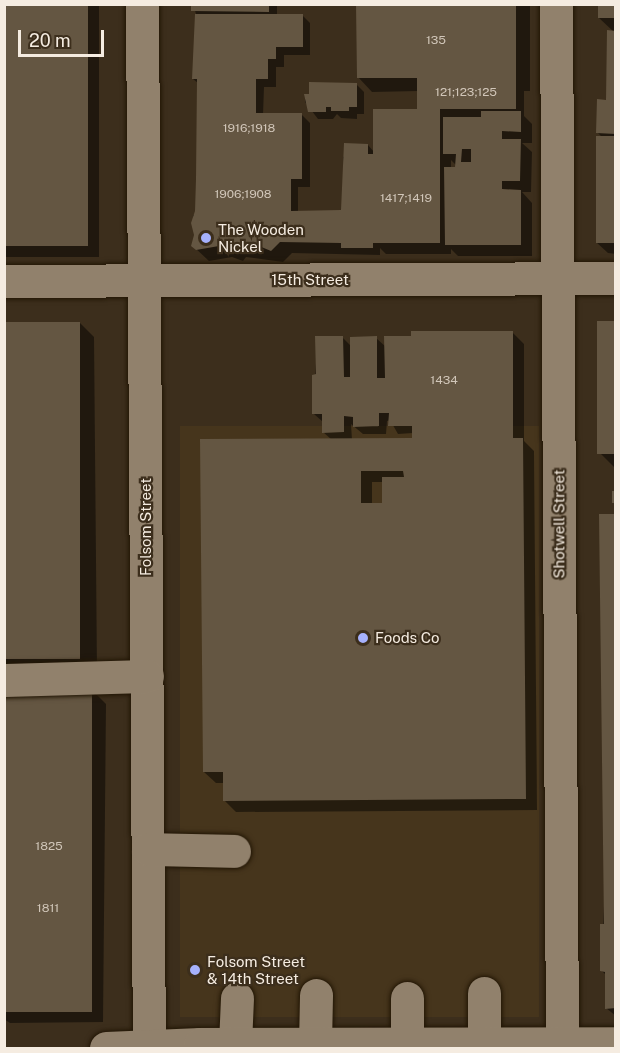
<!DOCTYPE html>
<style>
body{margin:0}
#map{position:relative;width:620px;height:1053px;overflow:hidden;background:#3c2e1c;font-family:"Public Sans",sans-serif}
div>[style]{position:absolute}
.built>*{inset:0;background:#46351c;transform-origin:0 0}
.shadow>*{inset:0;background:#0007;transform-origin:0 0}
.building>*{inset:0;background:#645642;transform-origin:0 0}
.roads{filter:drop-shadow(0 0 2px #221605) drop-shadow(0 0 2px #221605)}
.minor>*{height:33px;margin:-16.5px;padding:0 16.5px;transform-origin:16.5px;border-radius:16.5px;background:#91816c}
.dots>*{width:16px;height:16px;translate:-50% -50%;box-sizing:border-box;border:3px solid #3c2e1c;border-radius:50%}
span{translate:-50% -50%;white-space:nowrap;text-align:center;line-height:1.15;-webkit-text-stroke:4.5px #3c2e1c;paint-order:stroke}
.number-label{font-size:12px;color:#d1c6b9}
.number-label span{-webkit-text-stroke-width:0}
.poi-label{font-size:15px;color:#f5ece1}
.left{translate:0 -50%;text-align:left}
.street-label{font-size:15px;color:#f5ece1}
.frame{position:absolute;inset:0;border:6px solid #f5ece1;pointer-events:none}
.scale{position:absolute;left:18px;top:30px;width:86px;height:27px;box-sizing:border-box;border:3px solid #f5ece1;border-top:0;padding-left:8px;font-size:18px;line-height:21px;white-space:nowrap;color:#f5ece1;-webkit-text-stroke:4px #3c2e1c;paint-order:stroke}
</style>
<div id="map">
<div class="built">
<div style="left:180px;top:426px;width:359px;height:591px"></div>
</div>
<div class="shadow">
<div style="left:4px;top:4px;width:95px;height:253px"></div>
<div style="clip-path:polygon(evenodd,193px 4px,277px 4px,277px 15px,302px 15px,310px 23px,310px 55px,284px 55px,284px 67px,276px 67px,276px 87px,264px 87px,263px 115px,302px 115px,310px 123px,310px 187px,298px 187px,298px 213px,342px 212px,346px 202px,343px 157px,368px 145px,374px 152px,418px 110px,418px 91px,372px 92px,358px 77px,358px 4px,530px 4px,530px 91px,524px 91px,524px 116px,532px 124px,532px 143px,522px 143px,532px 152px,531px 192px,522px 192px,532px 203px,532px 256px,458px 256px,451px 249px,451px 254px,386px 254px,380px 248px,380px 255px,292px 253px,283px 262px,246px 257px,243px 261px,232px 257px,209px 261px,193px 246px,196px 235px,193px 215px,202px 215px,198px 83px,193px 79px,196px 14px,193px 4px,451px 160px,456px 165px,457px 168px,451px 168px,451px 160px)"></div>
<div style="clip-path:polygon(616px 4px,616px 254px,608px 253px,596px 242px,603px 138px,598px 133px,610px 101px,614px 32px,599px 18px)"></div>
<div style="clip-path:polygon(356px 84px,364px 92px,364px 114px,357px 114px,357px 119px,341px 118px,337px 114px,333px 119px,318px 119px,305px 102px,305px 95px)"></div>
<div style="clip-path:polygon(80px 323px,94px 337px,97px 672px,4px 673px,4px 324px)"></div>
<div style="clip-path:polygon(616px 323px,616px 468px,615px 468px,600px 453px)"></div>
<div style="clip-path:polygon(evenodd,512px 332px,524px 344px,524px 441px,534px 451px,537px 810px,236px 812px,225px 801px,224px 783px,216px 783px,204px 772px,332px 440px,323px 432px,323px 422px,314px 414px,317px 337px,342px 337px,351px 346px,376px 338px,386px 347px,512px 332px,390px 420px,398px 434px,413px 433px,413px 439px,352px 440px,351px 424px,363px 434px,386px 434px,387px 421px,390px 420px,512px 332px,372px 482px,383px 482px,384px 505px,372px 505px,372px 482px)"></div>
<div style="clip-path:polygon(616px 515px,616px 1016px,606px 1008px,606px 975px,602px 971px)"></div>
<div style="clip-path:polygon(92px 690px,106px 704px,103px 1022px,10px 1023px,4px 1019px,4px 691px)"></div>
</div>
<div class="building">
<div style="left:4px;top:4px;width:84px;height:242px"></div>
<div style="clip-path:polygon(356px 4px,516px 4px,516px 109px,440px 109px,440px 243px,373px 243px,373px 248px,341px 248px,341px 243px,280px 242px,271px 251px,259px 246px,234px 246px,231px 250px,219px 246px,196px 250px,191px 246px,194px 235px,191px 223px,195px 211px,196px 179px,197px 79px,192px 79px,195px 14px,303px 14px,303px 47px,276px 47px,276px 59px,268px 59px,268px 79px,256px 79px,256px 113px,302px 113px,302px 179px,291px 179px,291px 211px,341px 210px,344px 143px,368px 144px,368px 154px,373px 154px,373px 109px,417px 109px,417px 78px,357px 78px)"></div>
<div style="left:598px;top:4px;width:18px;height:14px"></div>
<div style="clip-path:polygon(191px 5px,269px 5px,269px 12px,191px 11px)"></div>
<div style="clip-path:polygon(607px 30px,616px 31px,616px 134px,596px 133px,597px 99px,606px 100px)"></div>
<div style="clip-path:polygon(309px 82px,357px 83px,357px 107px,349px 107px,349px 111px,331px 111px,331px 107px,326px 107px,326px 112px,308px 112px,304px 94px,309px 94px)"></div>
<div style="clip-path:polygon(evenodd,481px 111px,521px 111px,521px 132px,502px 131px,502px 139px,521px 139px,520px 181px,502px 181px,502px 189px,521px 190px,521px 245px,445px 245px,444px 167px,455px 167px,456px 154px,443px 154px,443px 117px,481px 117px,481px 111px,462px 149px,471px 149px,471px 162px,461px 162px,462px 149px)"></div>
<div style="left:596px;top:136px;width:20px;height:107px"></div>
<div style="left:597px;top:321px;width:19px;height:133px"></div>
<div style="left:4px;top:322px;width:76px;height:337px"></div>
<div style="clip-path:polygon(evenodd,411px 331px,513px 331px,513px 438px,523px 438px,526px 799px,223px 801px,223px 772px,203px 772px,200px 439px,412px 438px,412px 426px,388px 426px,389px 413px,379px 413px,379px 426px,353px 427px,353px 417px,344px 416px,344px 432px,322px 433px,322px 414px,312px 414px,312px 375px,316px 374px,315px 336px,343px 336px,344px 377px,350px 377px,350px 337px,377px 336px,377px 378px,385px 378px,384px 336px,411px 336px,411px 331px,361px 471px,403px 471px,404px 477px,382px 477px,382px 503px,361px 503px,361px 471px)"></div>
<div style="left:612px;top:491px;width:4px;height:12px"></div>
<div style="clip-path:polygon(599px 514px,616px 514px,616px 1008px,605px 1009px,605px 972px,600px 971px,600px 924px,604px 924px)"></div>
<div style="left:4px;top:689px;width:88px;height:323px"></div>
</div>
<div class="roads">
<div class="minor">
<div style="left:142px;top:4px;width:1044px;rotate:89.62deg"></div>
<div style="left:556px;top:4px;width:1039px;rotate:89.67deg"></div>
<div style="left:4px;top:281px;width:612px;rotate:-0.28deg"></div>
<div style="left:4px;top:680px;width:143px;rotate:-1.6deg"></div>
<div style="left:148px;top:849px;width:86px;rotate:1.3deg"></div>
<div style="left:407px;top:1043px;width:45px;rotate:-90deg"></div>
<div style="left:484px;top:1043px;width:50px;rotate:-90deg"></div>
<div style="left:235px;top:1044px;width:46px;rotate:-87.5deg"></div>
<div style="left:315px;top:1044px;width:49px;rotate:-88.8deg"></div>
<div style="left:106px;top:1048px;width:94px;rotate:-2.4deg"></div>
<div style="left:200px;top:1044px;width:416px;rotate:-0.1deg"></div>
</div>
</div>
<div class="dots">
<div style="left:206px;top:238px;background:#a6b1fc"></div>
<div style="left:363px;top:638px;background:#a6b1fc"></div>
<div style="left:195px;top:970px;background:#a6b1fc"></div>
</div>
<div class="number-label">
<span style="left:436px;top:41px">135</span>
<span style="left:466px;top:93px">121;123;125</span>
<span style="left:249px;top:129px">1916;1918</span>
<span style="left:243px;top:195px">1906;1908</span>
<span style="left:406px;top:199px">1417;1419</span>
<span style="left:444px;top:381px">1434</span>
<span style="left:49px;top:847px">1825</span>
<span style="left:48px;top:909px">1811</span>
</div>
<div class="poi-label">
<span class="left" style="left:218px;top:238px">The Wooden<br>Nickel</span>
<span class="left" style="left:375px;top:638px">Foods Co</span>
<span class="left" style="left:207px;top:970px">Folsom Street<br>&amp; 14th Street</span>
</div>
<div class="street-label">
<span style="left:310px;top:280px">15th Street</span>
<span style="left:559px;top:524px;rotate:-90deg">Shotwell Street</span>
<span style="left:146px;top:527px;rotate:-90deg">Folsom Street</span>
</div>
<div class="frame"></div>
<div class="scale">20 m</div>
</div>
